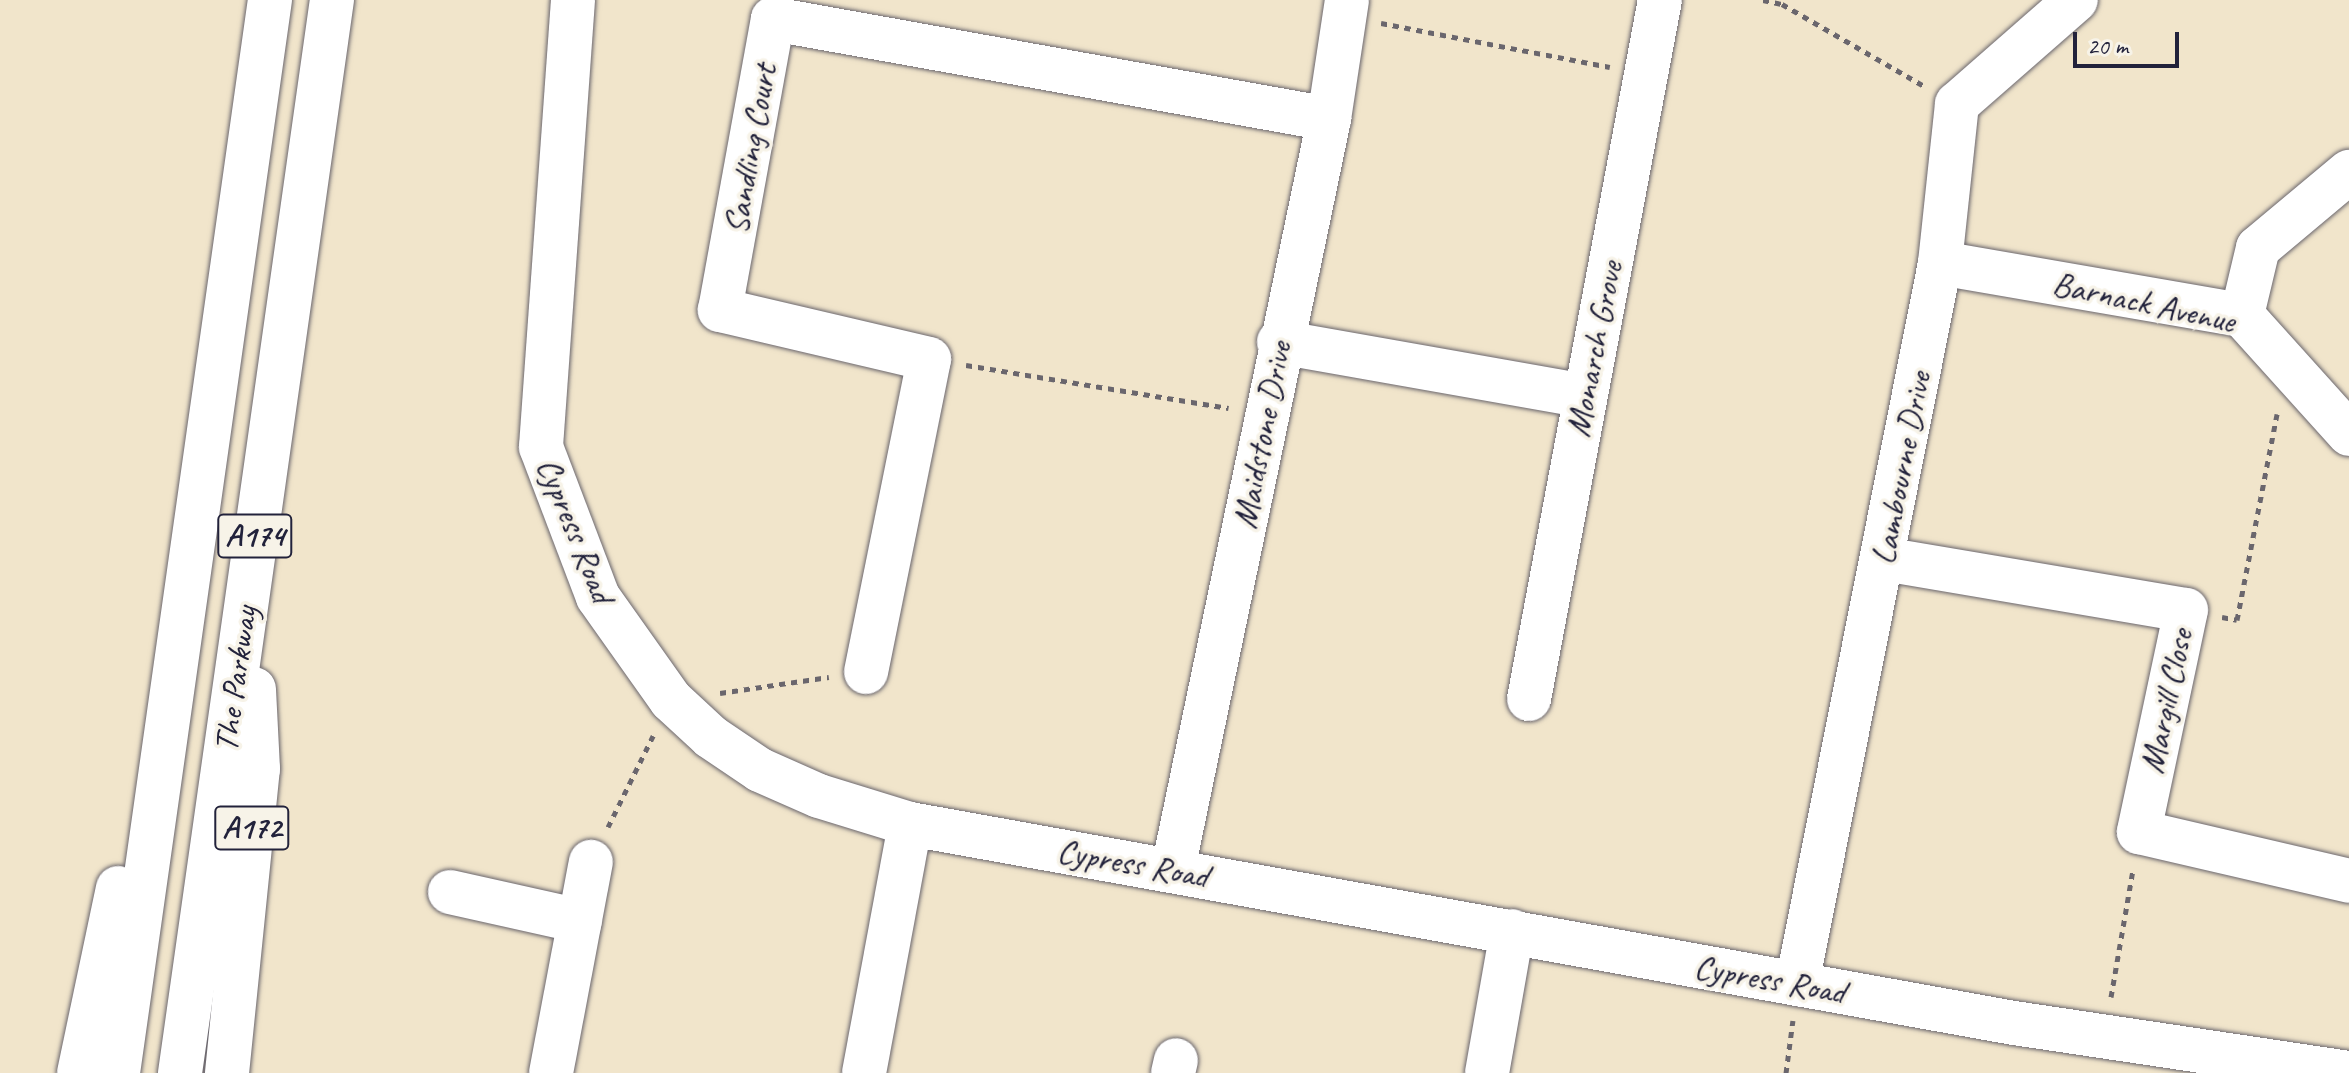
<!DOCTYPE html>
<style>
body{margin:0}
#map{position:relative;width:2349px;height:1073px;overflow:hidden;background:#f1e5cb;font-family:Caveat,sans-serif}
div>[style]{position:absolute}
.path>*{height:5px;margin-top:-2.5px;transform-origin:0;background:repeating-linear-gradient(90deg,#6a666d 0 6px,transparent 0 12px)}
.roads{filter:drop-shadow(0 0 2px #6a666d) drop-shadow(0 0 2px #6a666d)}
.minor>*{height:44px;margin:-22px;padding:0 22px;transform-origin:22px;border-radius:22px;background:#fff}
.highway>*{height:44px;margin:-22px;padding:0 22px;transform-origin:22px;border-radius:22px;background:#fff}
span{translate:-50% -50%;white-space:nowrap;text-align:center;line-height:1.15;-webkit-text-stroke:7px #f7f3e8;paint-order:stroke}
.shield-label span{padding:2px 6px;background:#f7f3e8;border:2px solid;border-radius:6px;-webkit-text-stroke-width:0}
.shield-label{font-size:32px;color:#22223b;font-weight:700}
.street-label{font-size:34px;color:#22223b}
.scale{position:absolute;left:2073px;top:32px;width:106px;height:36px;box-sizing:border-box;border:4px solid #22223b;border-top:0;padding-left:10px;font-size:24px;line-height:28px;white-space:nowrap;color:#22223b;-webkit-text-stroke:6px #f7f3e8;paint-order:stroke}
</style>
<div id="map">
<div class="path">
<div style="left:1763px;top:0;width:19px;rotate:12deg"></div>
<div style="left:1782px;top:4px;width:164px;rotate:30deg"></div>
<div style="left:1381px;top:23px;width:233px;rotate:10.9deg"></div>
<div style="left:966px;top:365px;width:266px;rotate:9.3deg"></div>
<div style="left:2222px;top:617px;width:15px;rotate:11deg"></div>
<div style="left:2237px;top:620px;width:210px;rotate:-79deg"></div>
<div style="left:720px;top:693px;width:110px;rotate:-8.4deg"></div>
<div style="left:608px;top:827px;width:102px;rotate:-63.7deg"></div>
<div style="left:2111px;top:997px;width:130px;rotate:-80.2deg"></div>
<div style="left:1786px;top:1073px;width:53px;rotate:-82.5deg"></div>
</div>
<div class="roads">
<div class="minor">
<div style="left:573px;top:0;width:448px;rotate:94.1deg"></div>
<div style="left:541px;top:447px;width:160px;rotate:69.2deg"></div>
<div style="left:598px;top:597px;width:126px;rotate:54.7deg"></div>
<div style="left:671px;top:700px;width:54px;rotate:42.8deg"></div>
<div style="left:711px;top:737px;width:59px;rotate:34deg"></div>
<div style="left:760px;top:770px;width:64px;rotate:23.8deg"></div>
<div style="left:819px;top:796px;width:95px;rotate:17.1deg"></div>
<div style="left:910px;top:824px;width:1122px;rotate:10.22deg"></div>
<div style="left:2014px;top:1023px;width:339px;rotate:8.5deg"></div>
<div style="left:1940px;top:263px;width:306px;rotate:9.8deg"></div>
<div style="left:2242px;top:315px;width:160px;rotate:48deg"></div>
<div style="left:2242px;top:315px;width:69px;rotate:-76.6deg"></div>
<div style="left:2258px;top:248px;width:119px;rotate:-39.9deg"></div>
<div style="left:1279px;top:342px;width:311px;rotate:10deg"></div>
<div style="left:1884px;top:559px;width:306px;rotate:9.6deg"></div>
<div style="left:2186px;top:610px;width:227px;rotate:102deg"></div>
<div style="left:2139px;top:832px;width:216px;rotate:13.1deg"></div>
<div style="left:866px;top:672px;width:319px;rotate:-78.6deg"></div>
<div style="left:929px;top:359px;width:215px;rotate:-166.8deg"></div>
<div style="left:720px;top:310px;width:296px;rotate:-79.7deg"></div>
<div style="left:773px;top:19px;width:565px;rotate:10.2deg"></div>
<div style="left:1529px;top:699px;width:711px;rotate:-79.39deg"></div>
<div style="left:1173px;top:869px;width:766px;rotate:-78.25deg"></div>
<div style="left:1329px;top:119px;width:120px;rotate:-81.4deg"></div>
<div style="left:450px;top:892px;width:133px;rotate:12.6deg"></div>
<div style="left:1797px;top:984px;width:735px;rotate:-78.78deg"></div>
<div style="left:1940px;top:263px;width:160px;rotate:-83.9deg"></div>
<div style="left:1957px;top:104px;width:158px;rotate:-41.2deg"></div>
<div style="left:551px;top:1073px;width:215px;rotate:-79.3deg"></div>
<div style="left:864px;top:1073px;width:253px;rotate:-79.5deg"></div>
<div style="left:1173px;top:1073px;width:13px;rotate:-77deg"></div>
<div style="left:1487px;top:1073px;width:144px;rotate:-80deg"></div>
</div>
<div class="highway">
<div style="left:79px;top:1073px;width:189px;rotate:-78.1deg"></div>
<div style="left:118px;top:1073px;width:1084px;rotate:-81.94deg"></div>
<div style="left:180px;top:1073px;width:1084px;rotate:-81.94deg"></div>
<div style="left:227px;top:1073px;width:306px;rotate:-84.2deg"></div>
<div style="left:258px;top:769px;width:80px;rotate:-92.9deg"></div>
</div>
</div>
<div class="shield-label">
<span style="left:255px;top:536px">A174</span>
<span style="left:252px;top:828px">A172</span>
</div>
<div class="street-label">
<span style="left:750px;top:149px;rotate:-80deg">Sandling Court</span>
<span style="left:2144px;top:302px;rotate:12deg">Barnack Avenue</span>
<span style="left:1594px;top:349px;rotate:-79deg">Monarch Grove</span>
<span style="left:1262px;top:435px;rotate:-79deg">Maidstone Drive</span>
<span style="left:1901px;top:468px;rotate:-79deg">Lambourne Drive</span>
<span style="left:576px;top:530px;rotate:68deg">Cypress Road</span>
<span style="left:235px;top:679px;rotate:-82deg">The Parkway</span>
<span style="left:2166px;top:701px;rotate:-78deg">Margill Close</span>
<span style="left:1133px;top:863px;rotate:10deg">Cypress Road</span>
<span style="left:1770px;top:979px;rotate:10deg">Cypress Road</span>
</div>
<div class="scale">20 m</div>
</div>
